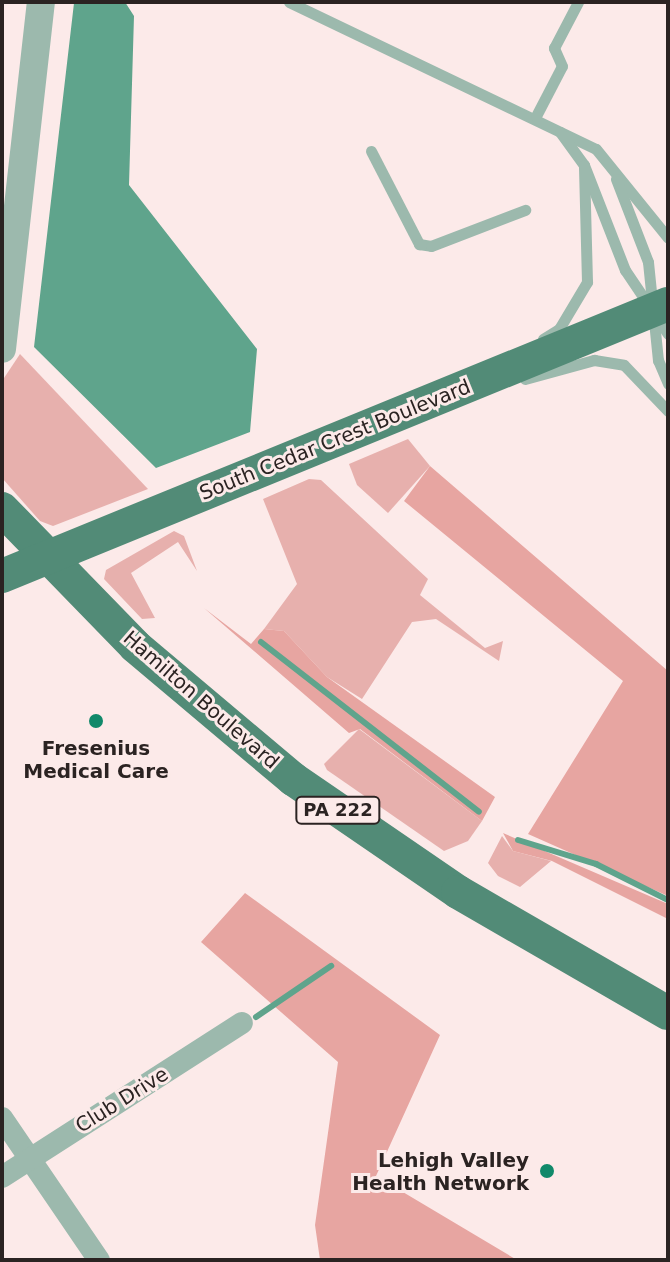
<!DOCTYPE html>
<style>
body{margin:0}
#map{position:relative;width:670px;height:1262px;overflow:hidden;background:#fceae9;font-family:"DejaVu Sans",sans-serif}
div>[style]{position:absolute}
.green>*{inset:0;background:#e7b0ad}
.forest>*{inset:0;background:#e7a5a1}
.water>*{inset:0;background:#5fa48c}
.stream>*{height:6px;margin:-3px;padding:0 3px;transform-origin:3px;border-radius:3px;background:#5fa48c}
.service>*{height:11px;margin:-5.5px;padding:0 5.5px;transform-origin:5.5px;border-radius:5.5px;background:#9cb9ad}
.minor>*{height:22px;margin:-11px;padding:0 11px;transform-origin:11px;border-radius:11px;background:#9cb9ad}
.tertiary>*{height:28px;margin:-14px;padding:0 14px;transform-origin:14px;border-radius:14px;background:#9cb9ad}
.primary>*{height:34px;margin:-17px;padding:0 17px;transform-origin:17px;border-radius:17px;background:#528b77}
.dots>*{width:22px;height:22px;translate:-50% -50%;box-sizing:border-box;border:4px solid #fceae9;border-radius:50%}
span{translate:-50% -50%;white-space:nowrap;text-align:center;line-height:1.15;-webkit-text-stroke:6px #fceae9;paint-order:stroke}
.shield-label span{padding:2px 6px;background:#fceae9;border:2px solid;border-radius:6px;-webkit-text-stroke-width:0}
.shield-label{font-size:18px;color:#2b2322;font-weight:700}
.street-label{font-size:20px;color:#2b2322}
.poi-label{font-size:20px;color:#2b2322;font-weight:700}
.right{translate:-100% -50%;text-align:right}
.frame{position:absolute;inset:0;border:4px solid #2b2322;pointer-events:none}
</style>
<div id="map">
<div class="green">
<div style="clip-path:polygon(20px 354px,148px 489px,53px 526px,40px 521px,2px 478px,2px 381px)"></div>
<div style="clip-path:polygon(408px 439px,430px 466px,388px 513px,357px 485px,349px 464px)"></div>
<div style="clip-path:polygon(309px 479px,321px 480px,428px 579px,420px 595px,485px 648px,503px 641px,499px 661px,436px 619px,412px 622px,362px 699px,327px 677px,284px 631px,264px 629px,297px 584px,263px 499px)"></div>
<div style="clip-path:polygon(174px 531px,184px 536px,197px 571px,178px 542px,131px 573px,155px 618px,142px 619px,104px 579px,106px 570px)"></div>
<div style="clip-path:polygon(359px 729px,482px 821px,468px 841px,444px 851px,327px 770px,324px 764px)"></div>
<div style="clip-path:polygon(502px 836px,513px 851px,551px 861px,520px 887px,498px 876px,488px 863px)"></div>
</div>
<div class="forest">
<div style="clip-path:polygon(430px 466px,668px 671px,668px 896px,528px 834px,623px 681px,404px 501px)"></div>
<div style="clip-path:polygon(204px 608px,251px 644px,264px 629px,284px 631px,327px 677px,495px 797px,482px 821px,360px 729px,349px 733px)"></div>
<div style="clip-path:polygon(503px 833px,668px 904px,668px 919px,552px 861px,513px 851px)"></div>
<div style="clip-path:polygon(245px 893px,440px 1035px,376px 1176px,517px 1260px,320px 1260px,315px 1225px,338px 1062px,201px 942px)"></div>
</div>
<div class="water">
<div style="clip-path:polygon(125px 2px,134px 16px,129px 185px,257px 349px,250px 432px,156px 468px,34px 347px,74px 3px)"></div>
</div>
<div class="stream">
<div style="left:261px;top:642px;width:276px;rotate:37.9deg"></div>
<div style="left:518px;top:840px;width:82px;rotate:17.1deg"></div>
<div style="left:596px;top:864px;width:80px;rotate:26.6deg"></div>
<div style="left:256px;top:1017px;width:91px;rotate:-34.2deg"></div>
</div>
<div class="service">
<div style="left:289px;top:2px;width:340px;rotate:25.6deg"></div>
<div style="left:596px;top:149px;width:114px;rotate:51deg"></div>
<div style="left:536px;top:116px;width:56px;rotate:-62.5deg"></div>
<div style="left:562px;top:66px;width:20px;rotate:-114deg"></div>
<div style="left:554px;top:48px;width:52px;rotate:-62.4deg"></div>
<div style="left:560px;top:132px;width:41px;rotate:54deg"></div>
<div style="left:584px;top:165px;width:113px;rotate:68.7deg"></div>
<div style="left:625px;top:270px;width:77px;rotate:56.1deg"></div>
<div style="left:371px;top:151px;width:105px;rotate:62.7deg"></div>
<div style="left:419px;top:244px;width:12px;rotate:9deg"></div>
<div style="left:431px;top:246px;width:101px;rotate:-21deg"></div>
<div style="left:616px;top:179px;width:89px;rotate:68.9deg"></div>
<div style="left:648px;top:262px;width:99px;rotate:84.2deg"></div>
<div style="left:658px;top:360px;width:26px;rotate:67deg"></div>
<div style="left:543px;top:339px;width:19px;rotate:-32deg"></div>
<div style="left:559px;top:329px;width:55px;rotate:-59.2deg"></div>
<div style="left:587px;top:282px;width:117px;rotate:-91.5deg"></div>
<div style="left:525px;top:379px;width:72px;rotate:-15.4deg"></div>
<div style="left:594px;top:360px;width:30px;rotate:9deg"></div>
<div style="left:624px;top:365px;width:64px;rotate:46.3deg"></div>
</div>
<div class="minor">
<div style="left:2px;top:1118px;width:172px;rotate:55.7deg"></div>
<div style="left:2px;top:1177px;width:285px;rotate:-32.7deg"></div>
</div>
<div class="tertiary">
<div style="left:2px;top:349px;width:349px;rotate:-83.6deg"></div>
</div>
<div class="primary">
<div style="left:2px;top:509px;width:191px;rotate:45.8deg"></div>
<div style="left:135px;top:646px;width:207px;rotate:40.1deg"></div>
<div style="left:293px;top:779px;width:200px;rotate:34.4deg"></div>
<div style="left:458px;top:892px;width:242px;rotate:30deg"></div>
<div style="left:2px;top:576px;width:719px;rotate:-22.22deg"></div>
</div>
<div class="dots">
<div style="left:96px;top:721px;background:#11896a"></div>
<div style="left:547px;top:1171px;background:#11896a"></div>
</div>
<div class="shield-label">
<span style="left:338px;top:810px">PA 222</span>
</div>
<div class="street-label">
<span style="left:335px;top:440px;rotate:-22deg">South Cedar Crest Boulevard</span>
<span style="left:201px;top:700px;rotate:41deg">Hamilton Boulevard</span>
<span style="left:122px;top:1100px;rotate:-32deg">Club Drive</span>
</div>
<div class="poi-label">
<span style="left:96px;top:760px">Fresenius<br>Medical Care</span>
<span class="right" style="left:529px;top:1172px">Lehigh Valley<br>Health Network</span>
</div>
<div class="frame"></div>
</div>
